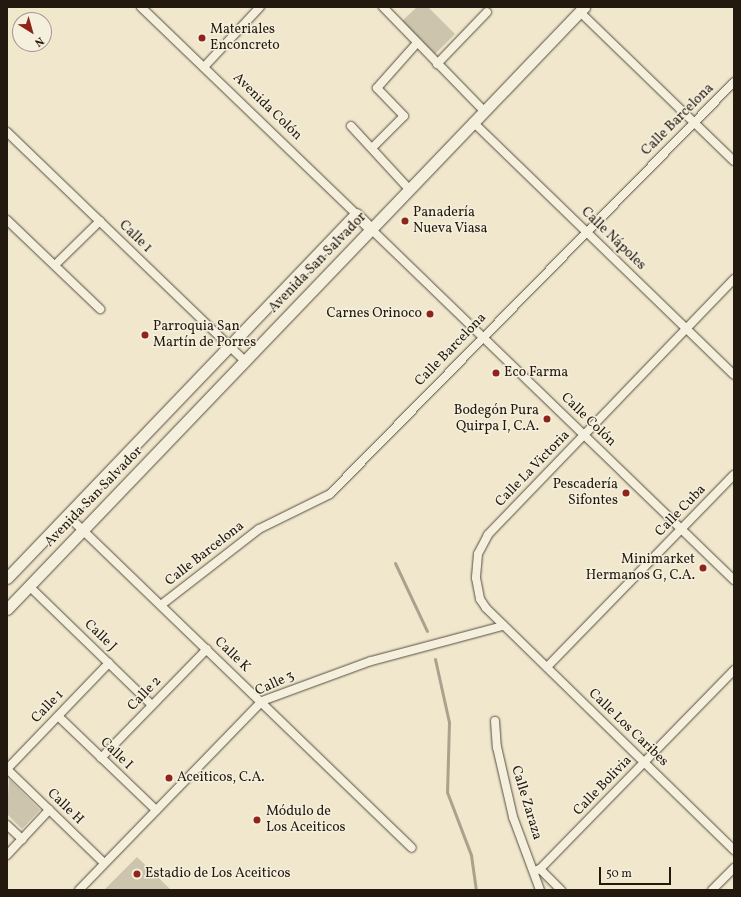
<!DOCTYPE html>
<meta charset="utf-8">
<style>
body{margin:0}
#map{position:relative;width:741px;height:897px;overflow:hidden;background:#f0e7cd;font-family:Vollkorn,serif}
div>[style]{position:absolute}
.green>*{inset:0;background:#cdc4ad}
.stream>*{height:3px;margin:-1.5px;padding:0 1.5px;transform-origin:1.5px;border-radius:1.5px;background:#aba18c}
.roads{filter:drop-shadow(0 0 1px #574c3e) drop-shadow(0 0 1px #574c3e)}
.street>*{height:8px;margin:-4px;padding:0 4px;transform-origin:4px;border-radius:4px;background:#f5efde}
.secondary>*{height:11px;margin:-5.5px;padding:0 5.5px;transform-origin:5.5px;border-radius:5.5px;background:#f5efde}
.dots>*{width:11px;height:11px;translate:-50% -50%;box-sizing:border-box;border:2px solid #f5efde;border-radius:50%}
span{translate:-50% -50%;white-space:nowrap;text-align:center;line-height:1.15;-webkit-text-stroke:3px #f5efde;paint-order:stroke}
.poi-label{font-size:14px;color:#24190e}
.left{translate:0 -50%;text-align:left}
.right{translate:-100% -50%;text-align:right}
.street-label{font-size:14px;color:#24190e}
.frame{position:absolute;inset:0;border:8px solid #24190e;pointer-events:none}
.north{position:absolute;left:12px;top:12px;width:40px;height:40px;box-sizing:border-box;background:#f5efde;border:1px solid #a1998b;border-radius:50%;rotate:143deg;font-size:11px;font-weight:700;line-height:16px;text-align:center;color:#24190e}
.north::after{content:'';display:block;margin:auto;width:14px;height:18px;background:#8f2418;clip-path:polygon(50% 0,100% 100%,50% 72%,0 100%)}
.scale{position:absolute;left:599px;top:867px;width:72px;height:18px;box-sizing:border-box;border:2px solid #24190e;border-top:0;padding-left:5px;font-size:12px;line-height:14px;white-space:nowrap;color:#24190e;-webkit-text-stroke:3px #f5efde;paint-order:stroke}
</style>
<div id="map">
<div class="green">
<div style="clip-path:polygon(417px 7px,428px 7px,455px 34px,435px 54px,402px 21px)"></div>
<div style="clip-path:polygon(9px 779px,40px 810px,22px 829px,7px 814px)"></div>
<div style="clip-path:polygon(137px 857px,171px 890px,104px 890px)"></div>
</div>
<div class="stream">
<div style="left:395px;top:563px;width:75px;rotate:64.8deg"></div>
<div style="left:435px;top:659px;width:65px;rotate:77.5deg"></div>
<div style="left:449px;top:722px;width:70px;rotate:91.6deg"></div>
<div style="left:447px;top:792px;width:67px;rotate:69.1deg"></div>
<div style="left:471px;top:855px;width:35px;rotate:82deg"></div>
</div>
<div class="roads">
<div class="street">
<div style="left:141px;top:7px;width:298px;rotate:43.9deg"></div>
<div style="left:383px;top:7px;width:145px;rotate:45.8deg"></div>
<div style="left:580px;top:12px;width:214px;rotate:44.1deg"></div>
<div style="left:437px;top:64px;width:72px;rotate:-46.1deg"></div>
<div style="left:204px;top:67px;width:82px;rotate:-47deg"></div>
<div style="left:473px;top:122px;width:363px;rotate:44.1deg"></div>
<div style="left:351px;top:126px;width:86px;rotate:47.4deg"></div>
<div style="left:7px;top:132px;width:330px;rotate:43.9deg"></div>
<div style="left:372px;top:148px;width:45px;rotate:-45deg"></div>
<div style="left:404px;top:116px;width:39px;rotate:-134deg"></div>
<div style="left:377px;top:88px;width:60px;rotate:-48.4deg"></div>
<div style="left:7px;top:220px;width:129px;rotate:43.7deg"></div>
<div style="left:371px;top:229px;width:505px;rotate:44.04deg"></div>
<div style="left:55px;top:265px;width:63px;rotate:-44.4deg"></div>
<div style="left:734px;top:279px;width:355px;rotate:133.9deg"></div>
<div style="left:488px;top:535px;width:21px;rotate:118deg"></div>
<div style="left:478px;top:554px;width:24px;rotate:95deg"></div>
<div style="left:476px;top:578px;width:21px;rotate:79deg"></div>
<div style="left:480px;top:599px;width:11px;rotate:56deg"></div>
<div style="left:486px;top:608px;width:347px;rotate:44.3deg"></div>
<div style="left:67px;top:515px;width:479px;rotate:44deg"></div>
<div style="left:29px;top:586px;width:171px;rotate:44.1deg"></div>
<div style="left:161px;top:605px;width:124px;rotate:-37.8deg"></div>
<div style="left:259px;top:529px;width:79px;rotate:-26.2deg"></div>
<div style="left:330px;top:494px;width:577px;rotate:-45.56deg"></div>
<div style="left:547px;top:667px;width:268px;rotate:-45.8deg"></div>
<div style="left:58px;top:716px;width:136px;rotate:43.8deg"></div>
<div style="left:495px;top:721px;width:26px;rotate:86deg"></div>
<div style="left:497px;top:747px;width:72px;rotate:77.1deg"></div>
<div style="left:513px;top:817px;width:78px;rotate:69.7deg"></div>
<div style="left:101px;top:758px;width:152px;rotate:-45.8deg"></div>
<div style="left:7px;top:769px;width:147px;rotate:-46.1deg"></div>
<div style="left:7px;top:769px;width:135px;rotate:44.1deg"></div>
<div style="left:7px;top:825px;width:21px;rotate:43deg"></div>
<div style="left:7px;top:855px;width:62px;rotate:-47deg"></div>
<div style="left:540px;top:869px;width:30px;rotate:45deg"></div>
<div style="left:534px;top:871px;width:6px;rotate:-18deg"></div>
<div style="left:540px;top:869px;width:278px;rotate:-45.7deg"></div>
<div style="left:79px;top:890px;width:263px;rotate:-45.9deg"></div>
<div style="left:262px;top:701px;width:116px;rotate:-20.2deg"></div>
<div style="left:371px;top:661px;width:137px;rotate:-14.9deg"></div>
<div style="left:712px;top:890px;width:31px;rotate:-45deg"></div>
</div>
<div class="secondary">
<div style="left:7px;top:578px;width:504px;rotate:-46.21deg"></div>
<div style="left:356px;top:214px;width:21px;rotate:45deg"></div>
<div style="left:7px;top:609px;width:834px;rotate:-46.21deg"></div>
</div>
</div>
<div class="dots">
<div style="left:202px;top:38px;background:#8f2418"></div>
<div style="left:405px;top:221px;background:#8f2418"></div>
<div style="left:430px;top:314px;background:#8f2418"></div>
<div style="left:145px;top:335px;background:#8f2418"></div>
<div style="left:496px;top:373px;background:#8f2418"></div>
<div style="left:547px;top:419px;background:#8f2418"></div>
<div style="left:626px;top:493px;background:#8f2418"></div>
<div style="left:703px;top:568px;background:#8f2418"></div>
<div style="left:169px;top:778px;background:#8f2418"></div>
<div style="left:257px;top:820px;background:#8f2418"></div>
<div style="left:137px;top:874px;background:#8f2418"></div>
</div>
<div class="poi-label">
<span class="left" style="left:210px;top:38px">Materiales<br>Enconcreto</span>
<span class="left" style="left:413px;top:221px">Panadería<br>Nueva Viasa</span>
<span class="right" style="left:422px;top:314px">Carnes Orinoco</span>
<span class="left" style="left:153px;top:335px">Parroquia San<br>Martín de Porres</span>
<span class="left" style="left:504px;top:373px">Eco Farma</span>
<span class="right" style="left:539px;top:419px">Bodegón Pura<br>Quirpa I, C.A.</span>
<span class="right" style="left:618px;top:493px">Pescadería<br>Sifontes</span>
<span class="right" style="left:695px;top:568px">Minimarket<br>Hermanos G, C.A.</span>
<span class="left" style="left:177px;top:778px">Aceiticos, C.A.</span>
<span class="left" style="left:266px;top:820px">Módulo de<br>Los Aceiticos</span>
<span class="left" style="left:145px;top:874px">Estadio de Los Aceiticos</span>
</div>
<div class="street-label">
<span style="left:267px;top:107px;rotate:44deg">Avenida Colón</span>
<span style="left:678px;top:120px;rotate:-45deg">Calle Barcelona</span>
<span style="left:135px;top:237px;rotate:44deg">Calle 1</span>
<span style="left:613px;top:239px;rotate:44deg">Calle Nápoles</span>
<span style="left:318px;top:263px;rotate:-46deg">Avenida San Salvador</span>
<span style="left:451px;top:350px;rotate:-46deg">Calle Barcelona</span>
<span style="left:588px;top:420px;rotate:44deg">Calle Colón</span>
<span style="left:533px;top:469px;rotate:-46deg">Calle La Victoria</span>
<span style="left:94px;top:497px;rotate:-46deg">Avenida San Salvador</span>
<span style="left:681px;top:511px;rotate:-46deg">Calle Cuba</span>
<span style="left:205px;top:554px;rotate:-38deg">Calle Barcelona</span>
<span style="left:100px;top:636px;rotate:44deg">Calle J</span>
<span style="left:232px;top:655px;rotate:44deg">Calle K</span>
<span style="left:275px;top:684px;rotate:-25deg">Calle 3</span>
<span style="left:145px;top:694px;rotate:-46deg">Calle 2</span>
<span style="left:48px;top:707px;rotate:-46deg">Calle 1</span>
<span style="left:628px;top:728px;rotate:44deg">Calle Los Caribes</span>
<span style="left:116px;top:754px;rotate:44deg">Calle I</span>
<span style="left:603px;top:786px;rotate:-46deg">Calle Bolivia</span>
<span style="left:526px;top:803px;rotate:73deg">Calle Zaraza</span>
<span style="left:65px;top:807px;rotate:44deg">Calle H</span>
</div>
<div class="frame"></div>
<div class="north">N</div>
<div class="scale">50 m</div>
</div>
